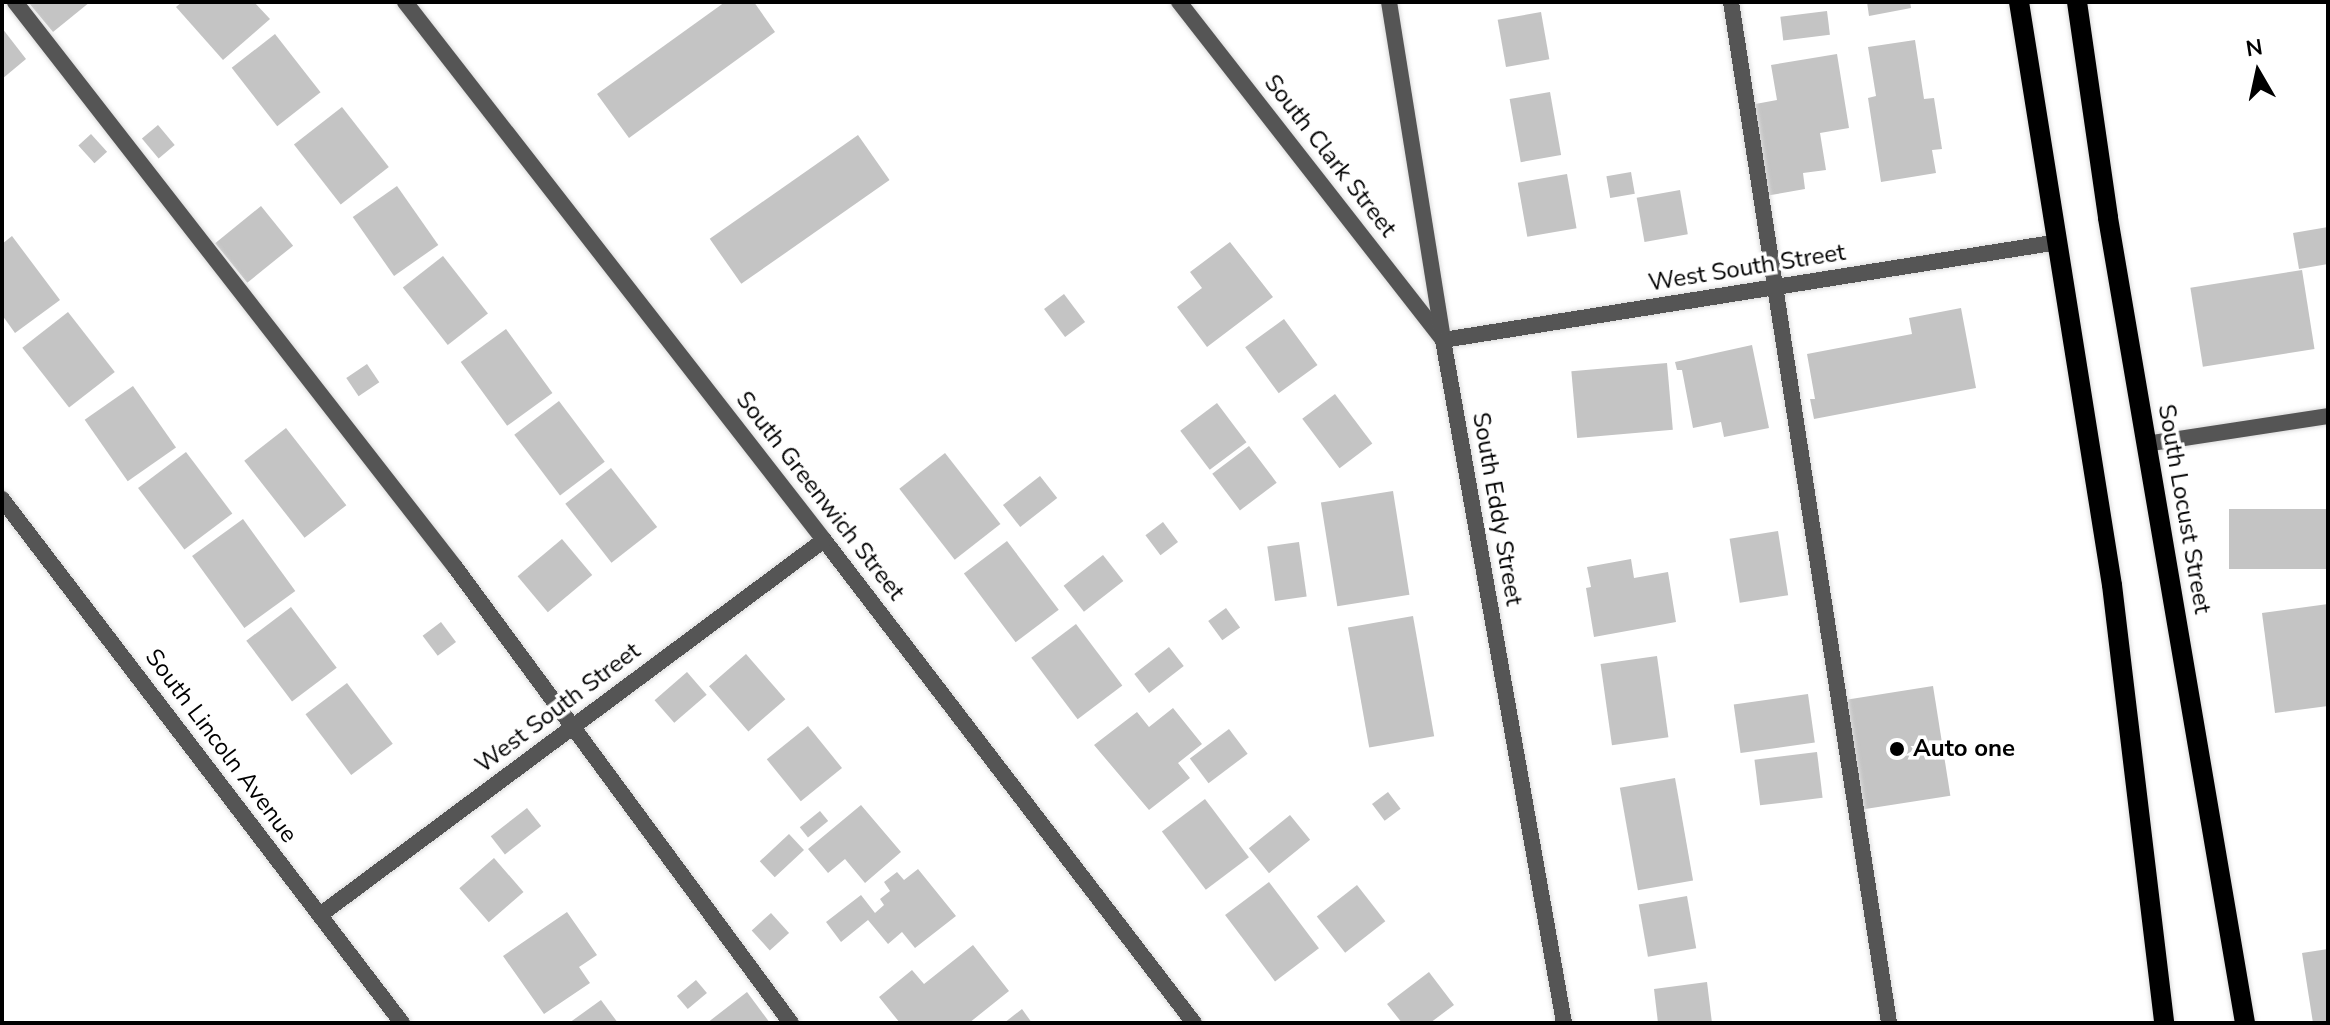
<!DOCTYPE html>
<style>
body{margin:0}
#map{position:relative;width:2330px;height:1025px;overflow:hidden;background:#fff;font-family:"Nunito Sans",sans-serif}
div>[style]{position:absolute}
.building>*{inset:0;background:#c4c4c4;transform-origin:0 0}
.roads{filter:drop-shadow(0 0 2px #dbdbdb) drop-shadow(0 0 2px #dbdbdb)}
.service>*{height:16px;margin:-8px;padding:0 8px;transform-origin:8px;border-radius:8px;background:#555}
.minor>*{height:16px;margin:-8px;padding:0 8px;transform-origin:8px;border-radius:8px;background:#555}
.primary>*{height:20px;margin:-10px;padding:0 10px;transform-origin:10px;border-radius:10px;background:#000}
.dots>*{width:22px;height:22px;translate:-50% -50%;box-sizing:border-box;border:4px solid #fff;border-radius:50%}
span{translate:-50% -50%;white-space:nowrap;text-align:center;line-height:1.15;-webkit-text-stroke:7px #fff;paint-order:stroke}
.street-label{font-size:24px;color:#000}
.poi-label{font-size:24px;color:#000;font-weight:700}
.left{translate:0 -50%;text-align:left}
.frame{position:absolute;inset:0;border:4px solid #000;pointer-events:none}
.north{position:absolute;left:2218px;top:32px;width:80px;height:80px;-webkit-text-stroke:6px #fff;paint-order:stroke;rotate:351deg;font-size:22px;font-weight:700;line-height:32px;text-align:center;color:#000}
.north::after{content:'';display:block;margin:auto;width:28px;height:36px;background:#000;clip-path:polygon(50% 0,100% 100%,50% 72%,0 100%)}
</style>
<div id="map">
<div class="building">
<div style="clip-path:polygon(28px 2px,90px 2px,53px 32px)"></div>
<div style="clip-path:polygon(182px 2px,254px 2px,270px 19px,223px 60px,176px 7px)"></div>
<div style="clip-path:polygon(725px 2px,754px 2px,775px 32px,629px 138px,597px 94px)"></div>
<div style="clip-path:polygon(1867px 2px,1910px 2px,1911px 8px,1869px 16px)"></div>
<div style="left:1827px;top:11px;width:24px;height:47px;rotate:83deg"></div>
<div style="left:1541px;top:12px;width:48px;height:44px;rotate:80deg"></div>
<div style="clip-path:polygon(2px 28px,26px 59px,2px 79px)"></div>
<div style="left:275px;top:34px;width:74px;height:55px;rotate:52deg"></div>
<div style="clip-path:polygon(1915px 40px,1924px 99px,1934px 98px,1942px 149px,1932px 150px,1936px 173px,1881px 182px,1868px 98px,1876px 96px,1868px 47px)"></div>
<div style="clip-path:polygon(1837px 54px,1849px 128px,1820px 133px,1826px 170px,1803px 173px,1805px 189px,1765px 196px,1750px 105px,1777px 100px,1771px 65px)"></div>
<div style="left:1550px;top:92px;width:64px;height:41px;rotate:80deg"></div>
<div style="left:342px;top:107px;width:76px;height:61px;rotate:52deg"></div>
<div style="left:158px;top:125px;width:26px;height:21px;rotate:50deg"></div>
<div style="left:91px;top:134px;width:24px;height:17px;rotate:48deg"></div>
<div style="left:858px;top:135px;width:55px;height:181px;rotate:55deg"></div>
<div style="left:1631px;top:172px;width:22px;height:25px;rotate:80deg"></div>
<div style="left:1567px;top:174px;width:55px;height:50px;rotate:80deg"></div>
<div style="left:397px;top:186px;width:72px;height:54px;rotate:55deg"></div>
<div style="left:1680px;top:190px;width:45px;height:44px;rotate:80deg"></div>
<div style="left:261px;top:206px;width:51px;height:59px;rotate:51deg"></div>
<div style="clip-path:polygon(2328px 227px,2328px 264px,2299px 269px,2293px 233px)"></div>
<div style="clip-path:polygon(12px 236px,60px 300px,15px 333px,2px 315px,2px 244px)"></div>
<div style="clip-path:polygon(1230px 242px,1273px 297px,1207px 347px,1177px 307px,1202px 288px,1190px 272px)"></div>
<div style="left:443px;top:256px;width:73px;height:51px;rotate:52deg"></div>
<div style="left:2302px;top:270px;width:80px;height:113px;rotate:81deg"></div>
<div style="left:1064px;top:294px;width:35px;height:25px;rotate:53deg"></div>
<div style="clip-path:polygon(1961px 308px,1976px 388px,1814px 419px,1810px 399px,1815px 399px,1807px 354px,1912px 334px,1909px 318px)"></div>
<div style="left:68px;top:312px;width:76px;height:58px;rotate:52deg"></div>
<div style="left:1284px;top:319px;width:57px;height:48px;rotate:54deg"></div>
<div style="left:506px;top:329px;width:79px;height:56px;rotate:54deg"></div>
<div style="clip-path:polygon(1752px 345px,1769px 428px,1724px 437px,1721px 422px,1693px 428px,1682px 370px,1677px 370px,1675px 362px)"></div>
<div style="left:1667px;top:363px;width:67px;height:96px;rotate:85deg"></div>
<div style="left:367px;top:364px;width:22px;height:25px;rotate:56deg"></div>
<div style="left:133px;top:386px;width:75px;height:59px;rotate:55deg"></div>
<div style="left:1335px;top:394px;width:62px;height:41px;rotate:53deg"></div>
<div style="left:559px;top:401px;width:76px;height:56px;rotate:53deg"></div>
<div style="left:1217px;top:403px;width:49px;height:46px;rotate:53deg"></div>
<div style="left:286px;top:428px;width:98px;height:53px;rotate:52deg"></div>
<div style="left:1249px;top:446px;width:46px;height:46px;rotate:53deg"></div>
<div style="left:186px;top:452px;width:77px;height:60px;rotate:53deg"></div>
<div style="left:945px;top:453px;width:90px;height:58px;rotate:52deg"></div>
<div style="left:611px;top:468px;width:75px;height:58px;rotate:52deg"></div>
<div style="left:1040px;top:476px;width:28px;height:47px;rotate:52deg"></div>
<div style="left:1393px;top:491px;width:105px;height:73px;rotate:81deg"></div>
<div style="left:2328px;top:509px;width:60px;height:99px;rotate:90deg"></div>
<div style="left:243px;top:519px;width:89px;height:63px;rotate:54deg"></div>
<div style="left:1163px;top:522px;width:25px;height:22px;rotate:53deg"></div>
<div style="left:1778px;top:531px;width:65px;height:49px;rotate:81deg"></div>
<div style="left:562px;top:539px;width:47px;height:58px;rotate:50deg"></div>
<div style="left:1007px;top:541px;width:86px;height:54px;rotate:53deg"></div>
<div style="left:1299px;top:542px;width:55px;height:32px;rotate:82deg"></div>
<div style="left:1103px;top:555px;width:33px;height:50px;rotate:52deg"></div>
<div style="clip-path:polygon(1631px 559px,1634px 578px,1668px 572px,1676px 622px,1594px 637px,1586px 588px,1591px 587px,1587px 567px)"></div>
<div style="clip-path:polygon(2328px 604px,2328px 706px,2275px 713px,2262px 613px)"></div>
<div style="left:291px;top:607px;width:76px;height:56px;rotate:53deg"></div>
<div style="left:1226px;top:608px;width:24px;height:22px;rotate:54deg"></div>
<div style="left:1413px;top:616px;width:122px;height:66px;rotate:80deg"></div>
<div style="left:441px;top:622px;width:25px;height:23px;rotate:53deg"></div>
<div style="left:1076px;top:624px;width:77px;height:56px;rotate:53deg"></div>
<div style="left:1169px;top:647px;width:24px;height:44px;rotate:52deg"></div>
<div style="left:746px;top:654px;width:60px;height:49px;rotate:49deg"></div>
<div style="left:1657px;top:656px;width:82px;height:57px;rotate:82deg"></div>
<div style="left:687px;top:672px;width:30px;height:43px;rotate:49deg"></div>
<div style="left:347px;top:683px;width:76px;height:52px;rotate:53deg"></div>
<div style="left:1933px;top:686px;width:111px;height:91px;rotate:81deg"></div>
<div style="left:1808px;top:694px;width:49px;height:75px;rotate:82deg"></div>
<div style="clip-path:polygon(1173px 708px,1202px 744px,1178px 763px,1190px 778px,1149px 810px,1094px 745px,1137px 712px,1149px 727px)"></div>
<div style="left:808px;top:726px;width:54px;height:53px;rotate:51deg"></div>
<div style="left:1229px;top:729px;width:31px;height:49px;rotate:53deg"></div>
<div style="left:1817px;top:752px;width:46px;height:63px;rotate:83deg"></div>
<div style="left:1675px;top:778px;width:104px;height:56px;rotate:80deg"></div>
<div style="left:1388px;top:792px;width:21px;height:20px;rotate:53deg"></div>
<div style="left:1205px;top:799px;width:73px;height:54px;rotate:53deg"></div>
<div style="clip-path:polygon(861px 805px,901px 852px,865px 883px,845px 859px,828px 873px,808px 849px)"></div>
<div style="left:527px;top:808px;width:23px;height:46px;rotate:52deg"></div>
<div style="left:820px;top:811px;width:13px;height:26px;rotate:51deg"></div>
<div style="left:1290px;top:815px;width:32px;height:53px;rotate:51deg"></div>
<div style="left:789px;top:834px;width:22px;height:40px;rotate:47deg"></div>
<div style="left:494px;top:858px;width:45px;height:46px;rotate:49deg"></div>
<div style="clip-path:polygon(918px 869px,956px 916px,915px 948px,902px 932px,888px 944px,868px 920px,841px 942px,826px 922px,861px 895px,875px 913px,884px 905px,880px 899px,890px 891px,884px 882px,897px 872px,904px 880px)"></div>
<div style="left:1269px;top:882px;width:83px;height:55px;rotate:53deg"></div>
<div style="left:1357px;top:885px;width:46px;height:51px;rotate:52deg"></div>
<div style="left:1687px;top:896px;width:53px;height:49px;rotate:80deg"></div>
<div style="clip-path:polygon(567px 912px,597px 955px,579px 967px,590px 983px,544px 1014px,503px 956px)"></div>
<div style="left:771px;top:913px;width:27px;height:26px;rotate:48deg"></div>
<div style="clip-path:polygon(973px 945px,1009px 991px,969px 1023px,900px 1023px,879px 997px,912px 970px,924px 984px)"></div>
<div style="clip-path:polygon(2328px 949px,2328px 1023px,2313px 1023px,2302px 953px)"></div>
<div style="clip-path:polygon(1429px 972px,1454px 1005px,1430px 1023px,1402px 1023px,1387px 1004px)"></div>
<div style="left:696px;top:980px;width:17px;height:25px;rotate:50deg"></div>
<div style="clip-path:polygon(1707px 982px,1712px 1023px,1658px 1023px,1654px 989px)"></div>
<div style="clip-path:polygon(747px 992px,770px 1023px,707px 1023px)"></div>
<div style="clip-path:polygon(601px 1000px,618px 1023px,569px 1023px)"></div>
<div style="clip-path:polygon(1022px 1009px,1032px 1023px,1004px 1023px)"></div>
</div>
<div class="roads">
<div class="service">
<div style="left:15px;top:2px;width:716px;rotate:52.09deg"></div>
<div style="left:455px;top:567px;width:566px;rotate:53.62deg"></div>
<div style="left:1731px;top:2px;width:1033px;rotate:81.2deg"></div>
</div>
<div class="minor">
<div style="left:405px;top:2px;width:682px;rotate:52.09deg"></div>
<div style="left:824px;top:540px;width:608px;rotate:52.55deg"></div>
<div style="left:1179px;top:2px;width:429px;rotate:52deg"></div>
<div style="left:1443px;top:340px;width:623px;rotate:-9.05deg"></div>
<div style="left:1389px;top:2px;width:342px;rotate:80.9deg"></div>
<div style="left:1443px;top:340px;width:694px;rotate:79.95deg"></div>
<div style="left:2146px;top:444px;width:184px;rotate:-8.7deg"></div>
<div style="left:2px;top:499px;width:659px;rotate:52.64deg"></div>
<div style="left:320px;top:915px;width:628px;rotate:-36.65deg"></div>
</div>
<div class="primary">
<div style="left:2019px;top:2px;width:590px;rotate:80.94deg"></div>
<div style="left:2112px;top:585px;width:441px;rotate:83.2deg"></div>
<div style="left:2077px;top:2px;width:218px;rotate:81.8deg"></div>
<div style="left:2108px;top:218px;width:817px;rotate:80.34deg"></div>
</div>
</div>
<div class="dots">
<div style="left:1897px;top:749px;background:#000"></div>
</div>
<div class="street-label">
<span style="left:1330px;top:156px;rotate:52deg">South Clark Street</span>
<span style="left:1747px;top:268px;rotate:-9deg">West South Street</span>
<span style="left:820px;top:496px;rotate:52deg">South Greenwich Street</span>
<span style="left:1497px;top:509px;rotate:80deg">South Eddy Street</span>
<span style="left:2184px;top:509px;rotate:80deg">South Locust Street</span>
<span style="left:558px;top:708px;rotate:-37deg">West South Street</span>
<span style="left:221px;top:746px;rotate:53deg">South Lincoln Avenue</span>
</div>
<div class="poi-label">
<span class="left" style="left:1913px;top:749px">Auto one</span>
</div>
<div class="frame"></div>
<div class="north">N</div>
</div>
